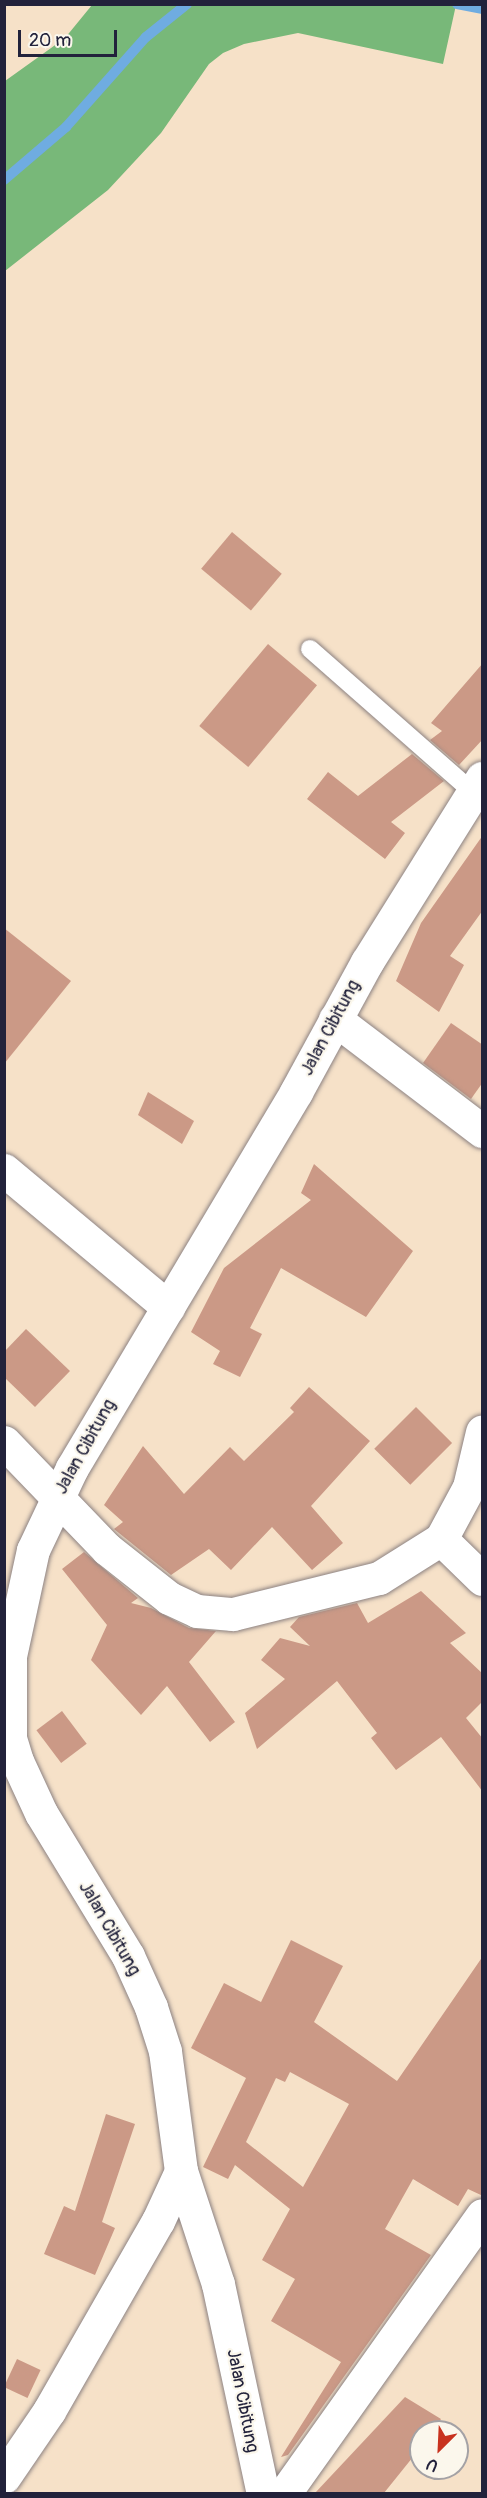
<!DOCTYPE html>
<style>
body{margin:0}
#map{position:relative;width:487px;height:2498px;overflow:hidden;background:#f6e1c8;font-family:Pangolin,sans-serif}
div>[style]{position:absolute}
.forest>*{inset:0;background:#78b879}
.stream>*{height:10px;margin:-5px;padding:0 5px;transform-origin:5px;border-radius:5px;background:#6face1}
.building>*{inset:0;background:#cb9986;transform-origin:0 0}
.roads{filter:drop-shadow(0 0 2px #8c8282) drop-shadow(0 0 2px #8c8282)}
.lane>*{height:18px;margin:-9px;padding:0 9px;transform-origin:9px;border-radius:9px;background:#fff}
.street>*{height:33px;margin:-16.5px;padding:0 16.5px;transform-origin:16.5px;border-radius:16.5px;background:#fff}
span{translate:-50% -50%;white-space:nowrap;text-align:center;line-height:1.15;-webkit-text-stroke:4.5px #fbf7ec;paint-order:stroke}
.street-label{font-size:18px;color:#22223b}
.frame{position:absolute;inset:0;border:6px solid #22223b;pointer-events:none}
.north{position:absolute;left:409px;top:2420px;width:60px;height:60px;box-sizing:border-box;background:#fbf7ec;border:2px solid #a4a2a5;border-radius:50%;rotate:204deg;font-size:16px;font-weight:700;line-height:24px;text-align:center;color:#22223b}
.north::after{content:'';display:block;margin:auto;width:21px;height:27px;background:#c8321e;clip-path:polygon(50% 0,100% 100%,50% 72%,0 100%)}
.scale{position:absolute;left:18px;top:30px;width:99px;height:27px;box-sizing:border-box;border:3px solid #22223b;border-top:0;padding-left:8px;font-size:18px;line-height:21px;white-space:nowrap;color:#22223b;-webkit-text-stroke:4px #fbf7ec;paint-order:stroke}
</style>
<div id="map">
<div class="forest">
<div style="clip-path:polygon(92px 5px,92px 4px,456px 5px,443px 64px,298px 33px,244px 44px,223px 53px,209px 64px,161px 133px,108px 190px,5px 271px,5px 81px,65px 38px)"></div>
</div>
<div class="stream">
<div style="left:457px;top:4px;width:25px;rotate:11deg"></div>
<div style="left:4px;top:180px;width:82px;rotate:-40.5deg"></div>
<div style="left:66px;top:127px;width:120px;rotate:-48.4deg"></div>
<div style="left:146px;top:37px;width:53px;rotate:-38.8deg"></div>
</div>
<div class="building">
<div style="left:232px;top:532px;width:65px;height:48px;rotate:40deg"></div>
<div style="left:268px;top:644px;width:64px;height:107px;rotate:40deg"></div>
<div style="clip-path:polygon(483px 663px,483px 739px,459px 765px,430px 740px,442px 731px,431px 723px)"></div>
<div style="clip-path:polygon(412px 754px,444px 781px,391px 822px,405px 833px,385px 859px,307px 799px,328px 772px,358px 796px)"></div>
<div style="clip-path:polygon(483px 835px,483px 910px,450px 956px,464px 965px,439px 1012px,396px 981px,421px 923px)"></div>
<div style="clip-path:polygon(4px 928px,71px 981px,4px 1064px)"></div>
<div style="clip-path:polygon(451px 1023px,483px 1045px,483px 1082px,471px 1099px,423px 1063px)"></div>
<div style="clip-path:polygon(148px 1092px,194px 1121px,182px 1144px,138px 1115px)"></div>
<div style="clip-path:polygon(314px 1164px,413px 1251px,366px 1317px,281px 1268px,250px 1328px,262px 1334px,240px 1377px,213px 1364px,220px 1351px,191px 1332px,224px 1268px,311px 1200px,301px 1193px)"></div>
<div style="clip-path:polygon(26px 1329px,70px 1371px,35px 1407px,4px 1377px,4px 1352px)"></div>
<div style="clip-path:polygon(309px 1387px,370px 1441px,311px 1506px,343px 1543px,312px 1570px,272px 1527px,231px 1570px,209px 1549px,171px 1575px,114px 1529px,123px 1522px,104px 1505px,143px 1446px,184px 1494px,230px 1447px,244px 1461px,294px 1412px,290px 1408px)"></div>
<div style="left:416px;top:1407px;width:51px;height:59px;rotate:45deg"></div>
<div style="clip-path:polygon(84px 1552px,138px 1598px,131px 1603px,151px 1608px,189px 1628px,216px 1631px,189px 1662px,235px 1722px,210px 1742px,167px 1686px,141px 1715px,91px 1660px,107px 1625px,62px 1569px)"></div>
<div style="clip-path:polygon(421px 1591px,466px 1633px,450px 1643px,483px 1674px,483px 1701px,466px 1718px,483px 1739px,483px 1792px,441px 1737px,396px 1770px,371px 1738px,377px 1733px,337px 1681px,257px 1749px,245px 1713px,285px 1679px,261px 1660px,280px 1638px,310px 1646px,290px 1627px,299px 1617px,357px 1603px,368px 1623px)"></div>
<div style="left:62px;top:1711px;width:41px;height:32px;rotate:53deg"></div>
<div style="clip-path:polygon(evenodd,291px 1940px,343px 1966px,314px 2022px,397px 2081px,483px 1956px,483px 2196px,468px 2189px,458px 2206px,413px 2179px,385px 2229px,431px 2255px,288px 2455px,281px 2457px,341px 2362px,271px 2321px,295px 2279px,262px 2260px,290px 2209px,235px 2165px,228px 2179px,203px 2167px,246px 2078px,191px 2048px,224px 1983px,261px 2002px,291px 1940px,290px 2072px,349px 2104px,303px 2187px,246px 2142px,276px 2078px,285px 2082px,290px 2072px)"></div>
<div style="clip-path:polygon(106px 2114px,135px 2124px,102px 2222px,115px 2228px,95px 2275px,44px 2254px,64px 2206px,75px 2211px)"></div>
<div style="left:17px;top:2359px;width:26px;height:31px;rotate:25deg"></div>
<div style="clip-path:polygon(405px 2397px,441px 2419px,432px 2432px,421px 2432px,421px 2447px,384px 2493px,315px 2493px)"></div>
</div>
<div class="roads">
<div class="lane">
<div style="left:310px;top:649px;width:217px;rotate:41.3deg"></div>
</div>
<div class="street">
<div style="left:335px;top:1019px;width:185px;rotate:37.3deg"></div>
<div style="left:4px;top:1170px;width:214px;rotate:39.9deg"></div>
<div style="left:4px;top:1442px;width:149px;rotate:46.1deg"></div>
<div style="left:107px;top:1549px;width:79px;rotate:38.3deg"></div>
<div style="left:169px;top:1598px;width:31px;rotate:25deg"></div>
<div style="left:197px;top:1611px;width:36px;rotate:5deg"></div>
<div style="left:233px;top:1614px;width:150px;rotate:-13.9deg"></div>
<div style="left:379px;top:1578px;width:73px;rotate:-32.2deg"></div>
<div style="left:441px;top:1539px;width:59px;rotate:-61.7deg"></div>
<div style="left:469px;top:1487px;width:57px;rotate:-76.7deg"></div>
<div style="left:441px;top:1539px;width:57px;rotate:44.3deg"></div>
<div style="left:4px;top:2477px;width:80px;rotate:-55.7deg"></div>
<div style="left:49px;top:2411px;width:219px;rotate:-60.2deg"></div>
<div style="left:158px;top:2221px;width:55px;rotate:-65.3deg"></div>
<div style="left:263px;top:2494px;width:215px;rotate:-102.1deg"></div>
<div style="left:218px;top:2284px;width:119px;rotate:-108.1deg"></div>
<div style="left:181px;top:2171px;width:121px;rotate:-97.6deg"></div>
<div style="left:165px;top:2051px;width:46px;rotate:-107.7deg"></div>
<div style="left:151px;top:2007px;width:56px;rotate:-114.3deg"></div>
<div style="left:128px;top:1956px;width:167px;rotate:-121.3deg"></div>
<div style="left:41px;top:1813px;width:57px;rotate:-114.8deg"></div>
<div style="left:17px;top:1761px;width:24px;rotate:-107deg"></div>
<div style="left:10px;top:1738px;width:82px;rotate:-90deg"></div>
<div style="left:10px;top:1656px;width:108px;rotate:-77.8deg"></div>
<div style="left:33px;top:1550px;width:91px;rotate:-64.6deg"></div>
<div style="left:72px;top:1468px;width:438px;rotate:-59.2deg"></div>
<div style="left:296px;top:1092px;width:148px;rotate:-61.4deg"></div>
<div style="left:367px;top:962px;width:217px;rotate:-58deg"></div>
<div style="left:284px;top:2494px;width:342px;rotate:-54.6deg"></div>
</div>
</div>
<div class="street-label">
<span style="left:331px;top:1028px;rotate:-62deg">Jalan Cibitung</span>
<span style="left:86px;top:1447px;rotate:-61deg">Jalan Cibitung</span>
<span style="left:109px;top:1929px;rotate:60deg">Jalan Cibitung</span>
<span style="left:242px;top:2401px;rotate:79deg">Jalan Cibitung</span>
</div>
<div class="frame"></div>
<div class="north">U</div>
<div class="scale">20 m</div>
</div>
